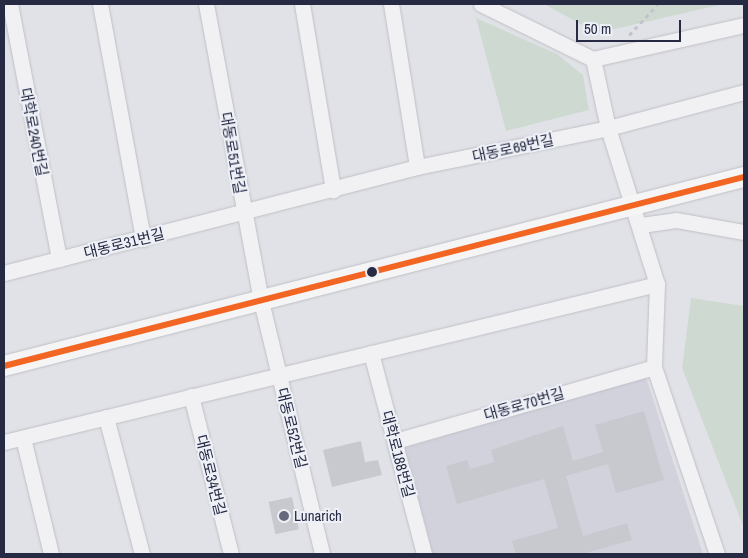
<!DOCTYPE html>
<meta charset="utf-8">
<style>
body{margin:0}
#map{position:relative;width:748px;height:558px;overflow:hidden;background:#e1e2e7;font-family:"Archivo Narrow","Noto Sans KR",sans-serif}
div>[style]{position:absolute}
.built>*{inset:0;background:#d1d2dc}
.green>*{inset:0;background:#cedad1}
.building>*{inset:0;background:#c8c9cf;transform-origin:0 0}
.path>*{height:2.5px;margin-top:-1.25px;transform-origin:0;background:repeating-linear-gradient(90deg,#c2c3ca 0 4px,transparent 0 8px)}
.roads{filter:drop-shadow(0 0 1px #bebfc5) drop-shadow(0 0 1px #bebfc5)}
.minor>*{height:15px;margin:-7.5px;padding:0 7.5px;transform-origin:7.5px;border-radius:7.5px;background:#f1f1f3}
.major>*{height:20px;margin:-10px;padding:0 10px;transform-origin:10px;border-radius:10px;background:#f5f5f6}
.bus-1>*{height:6px;margin:-3px;padding:0 3px;transform-origin:3px;border-radius:3px;background:#f26522}
.dots>*{width:14px;height:14px;translate:-50% -50%;box-sizing:border-box;border:2px solid #eef0f7;border-radius:50%}
span{translate:-50% -50%;white-space:nowrap;text-align:center;line-height:1.15;-webkit-text-stroke:4px #eef0f7;paint-order:stroke}
.street-label{font-size:15px;color:#262a42}
.poi-label{font-size:15px;color:#262a42}
.left{translate:0 -50%;text-align:left}
.frame{position:absolute;inset:0;border:5px solid #262a42;pointer-events:none}
.scale{position:absolute;left:576px;top:20px;width:105px;height:22px;box-sizing:border-box;border:2px solid #262a42;border-top:0;padding-left:6px;font-size:15px;line-height:18px;white-space:nowrap;color:#262a42;-webkit-text-stroke:4px #eef0f7;paint-order:stroke}
</style>
<div id="map">
<div class="built">
<div style="clip-path:polygon(645px 374px,703px 554px,433px 554px,405px 448px)"></div>
</div>
<div class="green">
<div style="clip-path:polygon(544px 4px,724px 4px,597px 33px)"></div>
<div style="clip-path:polygon(476px 18px,557px 54px,583px 75px,589px 110px,506px 131px)"></div>
<div style="clip-path:polygon(691px 298px,744px 306px,744px 528px,682px 368px)"></div>
</div>
<div class="building">
<div style="clip-path:polygon(644px 411px,664px 480px,616px 493px,608px 464px,566px 476px,583px 536px,627px 523px,632px 540px,582px 554px,516px 554px,512px 541px,558px 528px,544px 479px,457px 504px,446px 466px,467px 460px,470px 469px,494px 462px,491px 450px,563px 426px,573px 461px,603px 452px,595px 425px)"></div>
<div style="clip-path:polygon(361px 441px,365px 462px,378px 460px,382px 475px,332px 487px,323px 450px)"></div>
<div style="left:292px;top:497px;width:33px;height:24px;rotate:78deg"></div>
</div>
<div class="path">
<div style="left:629px;top:35px;width:42px;rotate:-46.9deg"></div>
</div>
<div class="roads">
<div class="minor">
<div style="left:10px;top:4px;width:260px;rotate:79.1deg"></div>
<div style="left:100px;top:4px;width:239px;rotate:79.6deg"></div>
<div style="left:206px;top:4px;width:302px;rotate:79.5deg"></div>
<div style="left:261px;top:301px;width:260px;rotate:76.4deg"></div>
<div style="left:302px;top:4px;width:189px;rotate:80.5deg"></div>
<div style="left:391px;top:4px;width:165px;rotate:80.9deg"></div>
<div style="left:481px;top:4px;width:125px;rotate:26.2deg"></div>
<div style="left:593px;top:59px;width:71px;rotate:77.7deg"></div>
<div style="left:608px;top:128px;width:164px;rotate:72.6deg"></div>
<div style="left:657px;top:284px;width:83px;rotate:92.1deg"></div>
<div style="left:654px;top:367px;width:197px;rotate:71.4deg"></div>
<div style="left:593px;top:59px;width:155px;rotate:-12.7deg"></div>
<div style="left:641px;top:225px;width:35px;rotate:-8deg"></div>
<div style="left:676px;top:220px;width:69px;rotate:10deg"></div>
<div style="left:4px;top:273px;width:426px;rotate:-14.4deg"></div>
<div style="left:417px;top:167px;width:195px;rotate:-11.5deg"></div>
<div style="left:608px;top:128px;width:141px;rotate:-14.8deg"></div>
<div style="left:371px;top:353px;width:208px;rotate:75.2deg"></div>
<div style="left:191px;top:396px;width:163px;rotate:75.8deg"></div>
<div style="left:106px;top:417px;width:142px;rotate:75.3deg"></div>
<div style="left:23px;top:438px;width:119px;rotate:76.4deg"></div>
<div style="left:395px;top:441px;width:269px;rotate:-15.9deg"></div>
<div style="left:4px;top:442px;width:672px;rotate:-13.6deg"></div>
</div>
<div class="major">
<div style="left:4px;top:366px;width:764px;rotate:-14.33deg"></div>
</div>
</div>
<div class="bus-1">
<div style="left:4px;top:366px;width:764px;rotate:-14.33deg"></div>
</div>
<div class="dots">
<div style="left:372px;top:272px;background:#262a42"></div>
<div style="left:284px;top:516px;background:#676a7c"></div>
</div>
<div class="street-label">
<span style="left:34px;top:132px;rotate:79deg">대학로240번길</span>
<span style="left:513px;top:148px;rotate:-12deg">대동로69번길</span>
<span style="left:233px;top:153px;rotate:80deg">대동로51번길</span>
<span style="left:124px;top:243px;rotate:-14deg">대동로31번길</span>
<span style="left:524px;top:404px;rotate:-16deg">대동로70번길</span>
<span style="left:292px;top:428px;rotate:76deg">대동로52번길</span>
<span style="left:398px;top:454px;rotate:75deg">대학로188번길</span>
<span style="left:211px;top:475px;rotate:76deg">대동로34번길</span>
</div>
<div class="poi-label">
<span class="left" style="left:294px;top:516px">Lunarich</span>
</div>
<div class="frame"></div>
<div class="scale">50 m</div>
</div>
